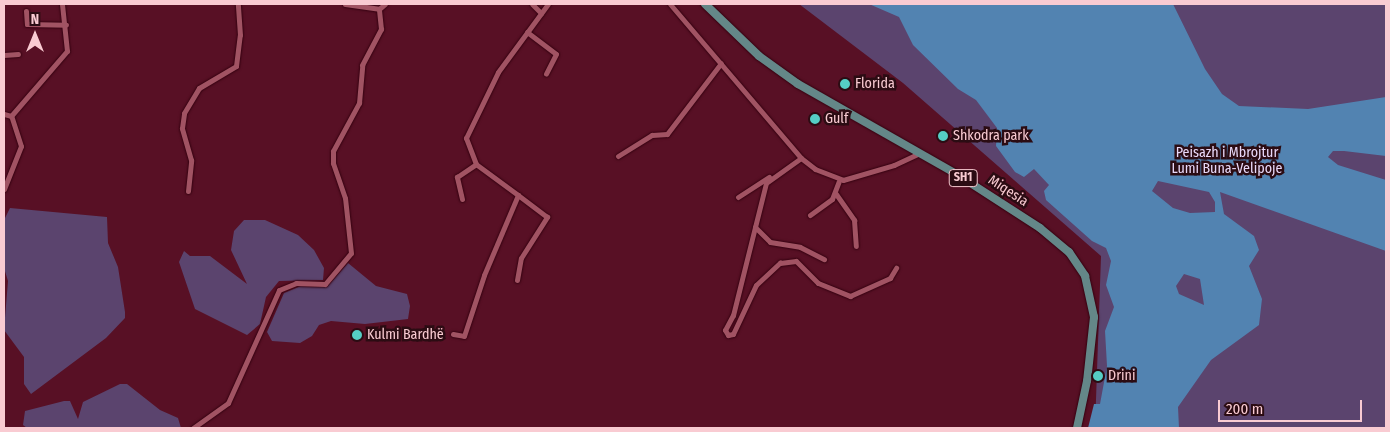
<!DOCTYPE html>
<meta charset="utf-8">
<style>
body{margin:0}
#map{position:relative;width:1390px;height:432px;overflow:hidden;background:#581025;font-family:"Fira Sans Condensed",sans-serif}
div>[style]{position:absolute}
.green>*{inset:0;background:#5b446e}
.water>*{inset:0;background:#5283b1}
.roads{filter:drop-shadow(0 0 1px #340010) drop-shadow(0 0 1px #340010)}
.minor>*{height:5px;margin:-2.5px;padding:0 2.5px;transform-origin:2.5px;border-radius:2.5px;background:#a15363}
.primary>*{height:8px;margin:-4px;padding:0 4px;transform-origin:4px;border-radius:4px;background:#648788}
.dots>*{width:14px;height:14px;translate:-50% -50%;box-sizing:border-box;border:2px solid #2b0c13;border-radius:50%}
span{translate:-50% -50%;white-space:nowrap;text-align:center;line-height:1.15;-webkit-text-stroke:5px #2b0c13;paint-order:stroke}
.shield-label span{padding:1px 4px;background:#2b0c13;border:1px solid;border-radius:4px;-webkit-text-stroke-width:0}
.shield-label{font-size:12px;color:#f9cbd2;font-weight:700}
.poi-label{font-size:14px;color:#f9cbd2}
.left{translate:0 -50%;text-align:left}
.park-label{font-size:14px;color:#e9d9f9}
.street-label{font-size:14px;color:#f9cbd2}
.frame{position:absolute;inset:0;border:5px solid #f9cbd2;pointer-events:none}
.north{position:absolute;left:10px;top:10px;width:50px;height:50px;-webkit-text-stroke:4px #2b0c13;paint-order:stroke;rotate:0deg;font-size:14px;font-weight:700;line-height:20px;text-align:center;color:#f9cbd2}
.north::after{content:'';display:block;margin:auto;width:18px;height:22px;background:#f9cbd2;clip-path:polygon(50% 0,100% 100%,50% 72%,0 100%)}
.scale{position:absolute;left:1218px;top:400px;width:144px;height:22px;box-sizing:border-box;border:2px solid #f9cbd2;border-top:0;padding-left:6px;font-size:15px;line-height:18px;white-space:nowrap;color:#f9cbd2;-webkit-text-stroke:4px #2b0c13;paint-order:stroke}
</style>
<div id="map">
<div class="green">
<div style="clip-path:polygon(799px 4px,1386px 4px,1386px 428px,1095px 428px,1101px 256px,903px 83px)"></div>
<div style="clip-path:polygon(10px 208px,107px 217px,108px 243px,118px 267px,125px 312px,125px 318px,106px 338px,31px 394px,24px 384px,24px 357px,4px 330px,8px 281px,4px 268px,4px 220px)"></div>
<div style="clip-path:polygon(244px 220px,265px 220px,298px 235px,314px 250px,324px 268px,323px 280px,279px 281px,266px 297px,260px 324px,247px 335px,195px 309px,179px 262px,184px 251px,190px 256px,210px 256px,247px 284px,231px 250px,234px 231px)"></div>
<div style="clip-path:polygon(348px 263px,376px 286px,407px 294px,410px 306px,408px 319px,365px 324px,331px 321px,319px 325px,312px 336px,300px 343px,272px 341px,267px 332px,284px 293px,301px 286px,327px 287px)"></div>
<div style="clip-path:polygon(120px 384px,127px 384px,160px 410px,178px 418px,181px 428px,27px 428px,23px 425px,25px 411px,64px 401px,70px 401px,78px 419px,83px 402px)"></div>
</div>
<div class="water">
<div style="clip-path:polygon(evenodd,869px 4px,1173px 4px,1205px 69px,1222px 94px,1239px 106px,1308px 109px,1386px 97px,1386px 156px,1344px 151px,1333px 151px,1328px 157px,1338px 165px,1386px 180px,1386px 251px,1220px 192px,1224px 214px,1254px 236px,1259px 250px,1249px 266px,1262px 299px,1259px 325px,1211px 360px,1178px 407px,1179px 428px,1088px 428px,1094px 404px,1100px 404px,1107px 366px,1105px 331px,1114px 307px,1106px 285px,1111px 261px,1106px 248px,1092px 241px,1046px 200px,1044px 191px,1049px 185px,1034px 169px,1024px 177px,1015px 172px,996px 146px,997px 128px,976px 100px,958px 89px,913px 45px,899px 17px,869px 4px,1158px 181px,1209px 192px,1215px 202px,1215px 212px,1190px 213px,1173px 208px,1152px 191px,1158px 181px,869px 4px,1184px 274px,1200px 279px,1204px 305px,1179px 294px,1176px 286px,1184px 274px)"></div>
</div>
<div class="roads">
<div class="minor">
<div style="left:345px;top:4px;width:34px;rotate:8deg"></div>
<div style="left:379px;top:9px;width:8px;rotate:-40deg"></div>
<div style="left:532px;top:4px;width:13px;rotate:45deg"></div>
<div style="left:670px;top:4px;width:202px;rotate:49.6deg"></div>
<div style="left:801px;top:158px;width:18px;rotate:38deg"></div>
<div style="left:815px;top:169px;width:30px;rotate:21deg"></div>
<div style="left:843px;top:180px;width:53px;rotate:-16.4deg"></div>
<div style="left:894px;top:165px;width:29px;rotate:-25deg"></div>
<div style="left:26px;top:11px;width:13px;rotate:86deg"></div>
<div style="left:27px;top:24px;width:39px;rotate:1deg"></div>
<div style="left:527px;top:32px;width:36px;rotate:37deg"></div>
<div style="left:556px;top:54px;width:22px;rotate:117deg"></div>
<div style="left:4px;top:55px;width:14px;rotate:-4deg"></div>
<div style="left:4px;top:114px;width:7px;rotate:16deg"></div>
<div style="left:11px;top:116px;width:86px;rotate:-49.3deg"></div>
<div style="left:67px;top:51px;width:47px;rotate:-96.1deg"></div>
<div style="left:618px;top:156px;width:40px;rotate:-32deg"></div>
<div style="left:652px;top:135px;width:15px;rotate:-4deg"></div>
<div style="left:667px;top:134px;width:89px;rotate:-52.7deg"></div>
<div style="left:801px;top:158px;width:43px;rotate:144.5deg"></div>
<div style="left:766px;top:183px;width:45px;rotate:104deg"></div>
<div style="left:755px;top:227px;width:21px;rotate:45deg"></div>
<div style="left:770px;top:242px;width:30px;rotate:9deg"></div>
<div style="left:800px;top:247px;width:27px;rotate:27deg"></div>
<div style="left:4px;top:189px;width:46px;rotate:-68.4deg"></div>
<div style="left:21px;top:146px;width:32px;rotate:-108deg"></div>
<div style="left:188px;top:191px;width:31px;rotate:-84deg"></div>
<div style="left:191px;top:160px;width:33px;rotate:-106deg"></div>
<div style="left:182px;top:128px;width:15px;rotate:-82deg"></div>
<div style="left:184px;top:113px;width:29px;rotate:-59deg"></div>
<div style="left:199px;top:88px;width:43px;rotate:-30.7deg"></div>
<div style="left:236px;top:66px;width:31px;rotate:-83deg"></div>
<div style="left:240px;top:35px;width:31px;rotate:-94deg"></div>
<div style="left:836px;top:194px;width:32px;rotate:55deg"></div>
<div style="left:854px;top:220px;width:26px;rotate:86deg"></div>
<div style="left:738px;top:197px;width:37px;rotate:-33deg"></div>
<div style="left:462px;top:199px;width:23px;rotate:-103deg"></div>
<div style="left:457px;top:177px;width:23px;rotate:-34deg"></div>
<div style="left:810px;top:215px;width:27px;rotate:-36deg"></div>
<div style="left:832px;top:199px;width:19px;rotate:-69deg"></div>
<div style="left:755px;top:227px;width:91px;rotate:104deg"></div>
<div style="left:733px;top:315px;width:17px;rotate:118deg"></div>
<div style="left:725px;top:330px;width:6px;rotate:59deg"></div>
<div style="left:728px;top:335px;width:5px;rotate:-11deg"></div>
<div style="left:733px;top:334px;width:54px;rotate:-64.9deg"></div>
<div style="left:756px;top:285px;width:33px;rotate:-43deg"></div>
<div style="left:780px;top:263px;width:16px;rotate:-7deg"></div>
<div style="left:796px;top:261px;width:31px;rotate:45deg"></div>
<div style="left:818px;top:283px;width:35px;rotate:22deg"></div>
<div style="left:850px;top:296px;width:44px;rotate:-24.2deg"></div>
<div style="left:890px;top:278px;width:12px;rotate:-59deg"></div>
<div style="left:517px;top:280px;width:22px;rotate:-80deg"></div>
<div style="left:521px;top:258px;width:49px;rotate:-57.6deg"></div>
<div style="left:547px;top:217px;width:36px;rotate:-143deg"></div>
<div style="left:453px;top:334px;width:11px;rotate:10deg"></div>
<div style="left:464px;top:336px;width:64px;rotate:-71.8deg"></div>
<div style="left:484px;top:275px;width:87px;rotate:-67deg"></div>
<div style="left:518px;top:195px;width:52px;rotate:-143.6deg"></div>
<div style="left:476px;top:164px;width:28px;rotate:-111deg"></div>
<div style="left:466px;top:138px;width:73px;rotate:-64.1deg"></div>
<div style="left:498px;top:72px;width:84px;rotate:-53.7deg"></div>
<div style="left:193px;top:428px;width:43px;rotate:-35.5deg"></div>
<div style="left:228px;top:403px;width:124px;rotate:-65.7deg"></div>
<div style="left:279px;top:290px;width:18px;rotate:-22deg"></div>
<div style="left:296px;top:283px;width:29px;rotate:2deg"></div>
<div style="left:325px;top:284px;width:40px;rotate:-50deg"></div>
<div style="left:351px;top:253px;width:55px;rotate:-96.2deg"></div>
<div style="left:345px;top:198px;width:37px;rotate:-109deg"></div>
<div style="left:333px;top:163px;width:12px;rotate:-90deg"></div>
<div style="left:333px;top:151px;width:55px;rotate:-61.6deg"></div>
<div style="left:359px;top:103px;width:38px;rotate:-85deg"></div>
<div style="left:362px;top:65px;width:41px;rotate:-62.2deg"></div>
<div style="left:381px;top:29px;width:20px;rotate:-96deg"></div>
</div>
<div class="primary">
<div style="left:705px;top:4px;width:75px;rotate:43.9deg"></div>
<div style="left:759px;top:56px;width:48px;rotate:35.7deg"></div>
<div style="left:798px;top:84px;width:184px;rotate:29.6deg"></div>
<div style="left:958px;top:175px;width:98px;rotate:32.9deg"></div>
<div style="left:1040px;top:228px;width:38px;rotate:40deg"></div>
<div style="left:1069px;top:252px;width:29px;rotate:56deg"></div>
<div style="left:1085px;top:276px;width:42px;rotate:77.6deg"></div>
<div style="left:1094px;top:317px;width:64px;rotate:96.2deg"></div>
<div style="left:1087px;top:381px;width:48px;rotate:102deg"></div>
</div>
</div>
<div class="dots">
<div style="left:845px;top:84px;background:#55cec5"></div>
<div style="left:815px;top:119px;background:#55cec5"></div>
<div style="left:943px;top:136px;background:#55cec5"></div>
<div style="left:357px;top:335px;background:#55cec5"></div>
<div style="left:1098px;top:376px;background:#55cec5"></div>
</div>
<div class="shield-label">
<span style="left:963px;top:178px">SH1</span>
</div>
<div class="poi-label">
<span class="left" style="left:855px;top:84px">Florida</span>
<span class="left" style="left:825px;top:119px">Gulf</span>
<span class="left" style="left:953px;top:136px">Shkodra park</span>
<span class="left" style="left:367px;top:335px">Kulmi Bardhë</span>
<span class="left" style="left:1108px;top:376px">Drini</span>
</div>
<div class="park-label">
<span style="left:1227px;top:161px">Peisazh i Mbrojtur<br>Lumi Buna-Velipoje</span>
</div>
<div class="street-label">
<span style="left:1008px;top:191px;rotate:33deg">Miqesia</span>
</div>
<div class="frame"></div>
<div class="north">N</div>
<div class="scale">200 m</div>
</div>
